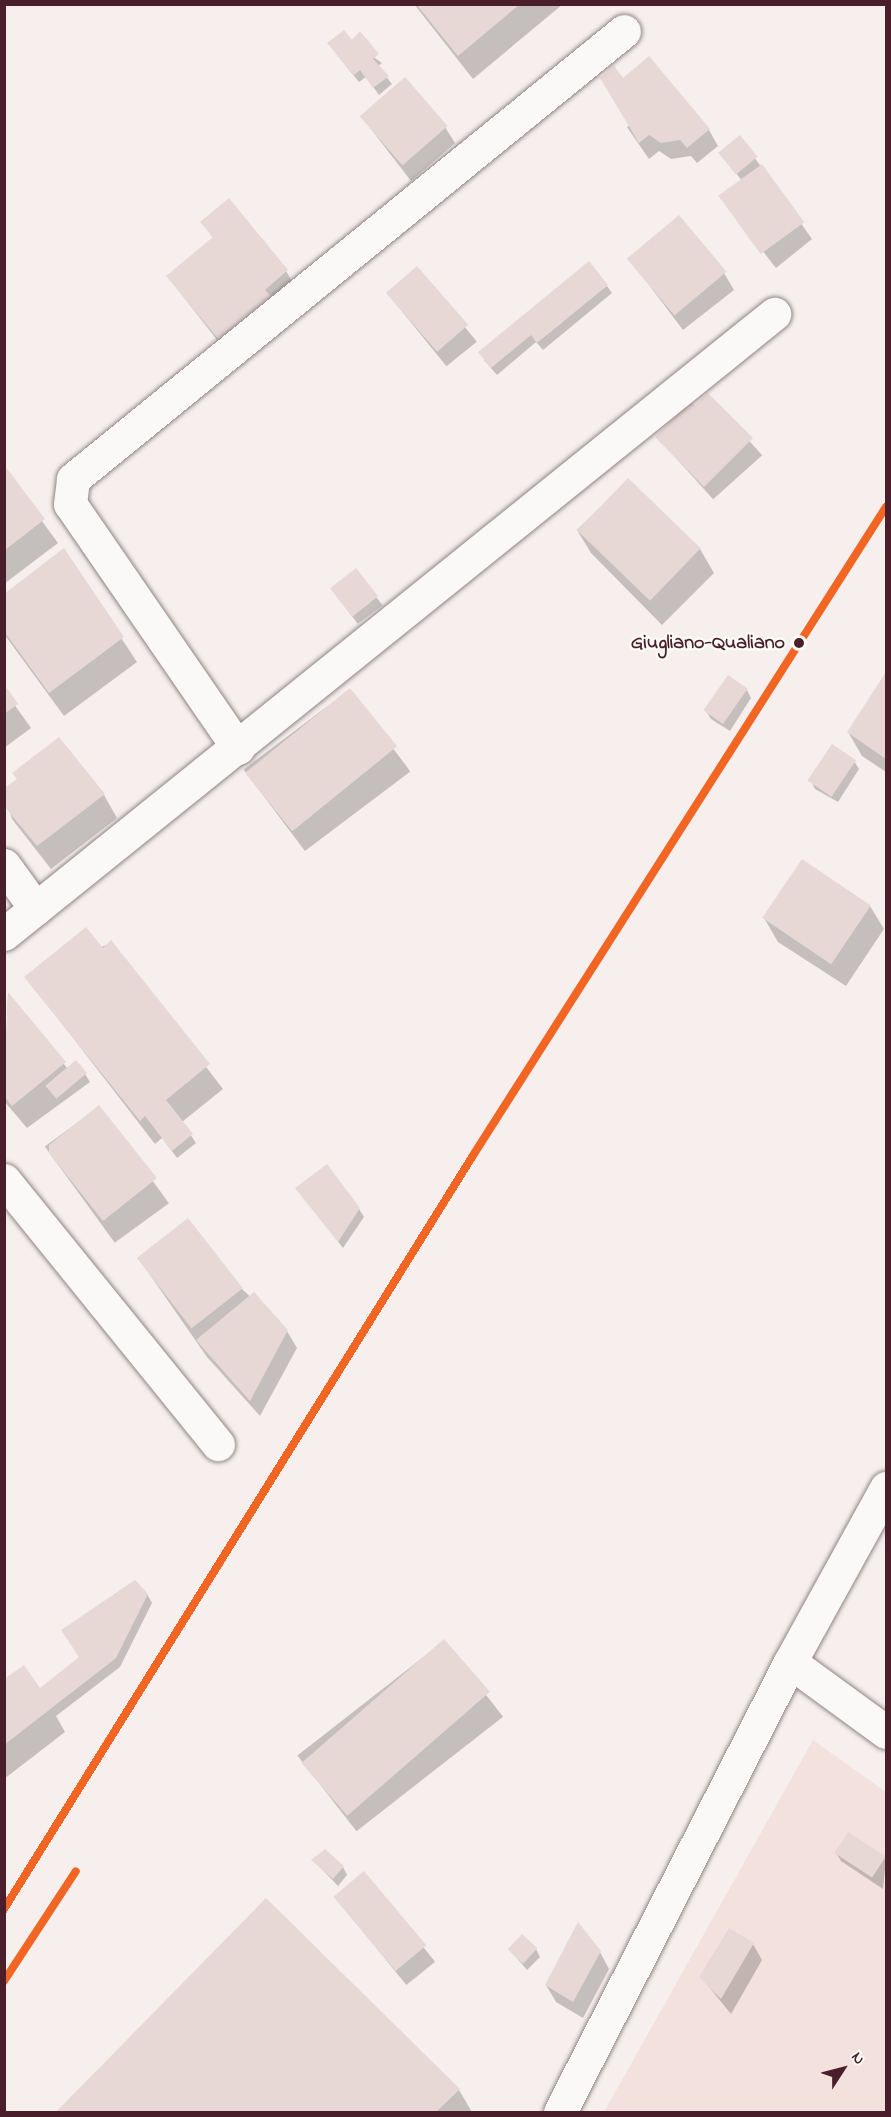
<!DOCTYPE html>
<style>
body{margin:0}
#map{position:relative;width:891px;height:2117px;overflow:hidden;background:#f6efed;font-family:"Indie Flower",sans-serif}
div>[style]{position:absolute}
.built>*{inset:0;background:#f3e1dd}
.shadow>*{inset:0;background:#0003;transform-origin:0 0}
.building>*{inset:0;background:#e7d8d6;transform-origin:0 0}
.roads{filter:drop-shadow(0 0 2px #908486) drop-shadow(0 0 2px #908486)}
.minor>*{height:33px;margin:-16.5px;padding:0 16.5px;transform-origin:16.5px;border-radius:16.5px;background:#faf9f7}
.rail-1>*{height:8px;margin:-4px;padding:0 4px;transform-origin:4px;border-radius:4px;background:#f26522}
.dots>*{width:16px;height:16px;translate:-50% -50%;box-sizing:border-box;border:3px solid #fdfcf7;border-radius:50%}
span{translate:-50% -50%;white-space:nowrap;text-align:center;line-height:1.15;-webkit-text-stroke:4.5px #fdfcf7;paint-order:stroke}
.stop-label{font-size:20px;color:#4a1f2b;font-weight:700}
.right{translate:-100% -50%;text-align:right}
.frame{position:absolute;inset:0;border:6px solid #4a1f2b;pointer-events:none}
.north{position:absolute;left:813px;top:2039px;width:60px;height:60px;-webkit-text-stroke:4px #fdfcf7;paint-order:stroke;rotate:54deg;font-size:16px;font-weight:700;line-height:24px;text-align:center;color:#4a1f2b}
.north::after{content:'';display:block;margin:auto;width:21px;height:27px;background:#4a1f2b;clip-path:polygon(50% 0,100% 100%,50% 72%,0 100%)}
</style>
<div id="map">
<div class="built">
<div style="clip-path:polygon(813px 1740px,886px 1792px,886px 2112px,604px 2112px)"></div>
</div>
<div class="shadow">
<div style="clip-path:polygon(414px 4px,563px 4px,473px 79px)"></div>
<div style="clip-path:polygon(352px 42px,382px 63px,378px 66px,392px 84px,379px 95px,366px 77px,359px 82px,334px 51px)"></div>
<div style="clip-path:polygon(361px 116px,445px 127px,455px 143px,411px 181px)"></div>
<div style="clip-path:polygon(632px 123px,709px 130px,718px 146px,697px 163px,691px 156px,671px 159px,659px 151px,649px 159px,627px 127px)"></div>
<div style="clip-path:polygon(740px 137px,812px 239px,776px 268px,722px 199px,743px 182px,721px 154px)"></div>
<div style="clip-path:polygon(202px 222px,286px 271px,300px 295px,235px 363px,168px 277px,214px 239px)"></div>
<div style="clip-path:polygon(628px 257px,724px 273px,734px 290px,683px 330px)"></div>
<div style="left:417px;top:268px;width:95px;height:39px;rotate:51deg"></div>
<div style="clip-path:polygon(607px 286px,612px 293px,543px 350px,536px 342px,497px 375px,484px 360px)"></div>
<div style="left:708px;top:395px;width:81px;height:66px;rotate:48deg"></div>
<div style="clip-path:polygon(4px 469px,58px 543px,4px 584px)"></div>
<div style="clip-path:polygon(628px 480px,700px 549px,714px 573px,662px 625px,591px 553px,577px 530px)"></div>
<div style="clip-path:polygon(63px 550px,137px 662px,64px 716px,4px 634px,4px 596px)"></div>
<div style="left:356px;top:570px;width:44px;height:31px;rotate:53deg"></div>
<div style="clip-path:polygon(886px 675px,886px 772px,862px 756px,848px 732px)"></div>
<div style="clip-path:polygon(4px 690px,31px 728px,4px 748px)"></div>
<div style="left:349px;top:690px;width:102px;height:132px;rotate:53deg"></div>
<div style="clip-path:polygon(747px 690px,751px 698px,730px 731px,711px 719px,706px 711px)"></div>
<div style="clip-path:polygon(854px 761px,859px 769px,838px 802px,815px 789px,811px 781px)"></div>
<div style="clip-path:polygon(4px 790px,104px 795px,117px 818px,51px 869px,12px 819px)"></div>
<div style="clip-path:polygon(870px 906px,884px 929px,846px 986px,778px 942px,764px 918px)"></div>
<div style="clip-path:polygon(111px 943px,223px 1089px,182px 1122px,196px 1143px,177px 1158px,162px 1138px,155px 1144px,26px 977px)"></div>
<div style="clip-path:polygon(8px 994px,68px 1069px,85px 1074px,90px 1082px,27px 1128px,4px 1101px)"></div>
<div style="left:99px;top:1107px;width:119px;height:67px;rotate:54deg"></div>
<div style="clip-path:polygon(297px 1188px,359px 1209px,364px 1217px,343px 1248px)"></div>
<div style="clip-path:polygon(139px 1259px,242px 1289px,287px 1331px,297px 1348px,260px 1416px,207px 1357px)"></div>
<div style="clip-path:polygon(147px 1594px,152px 1603px,120px 1667px,56px 1716px,65px 1732px,4px 1779px,4px 1681px,44px 1697px)"></div>
<div style="left:444px;top:1641px;width:96px;height:186px;rotate:52deg"></div>
<div style="clip-path:polygon(849px 1834px,886px 1859px,883px 1889px,841px 1861px,836px 1853px)"></div>
<div style="clip-path:polygon(313px 1860px,343px 1867px,347px 1875px,338px 1886px)"></div>
<div style="left:364px;top:1874px;width:113px;height:37px;rotate:51deg"></div>
<div style="clip-path:polygon(266px 1900px,459px 2090px,472px 2112px,58px 2112px)"></div>
<div style="clip-path:polygon(753px 1944px,762px 1960px,731px 2014px,701px 1977px)"></div>
<div style="clip-path:polygon(509px 1949px,536px 1949px,540px 1957px,527px 1970px)"></div>
<div style="clip-path:polygon(600px 1952px,609px 1969px,583px 2018px,556px 2002px,546px 1985px)"></div>
</div>
<div class="building">
<div style="clip-path:polygon(416px 4px,520px 4px,458px 56px)"></div>
<div style="clip-path:polygon(344px 30px,352px 40px,360px 31px,379px 54px,373px 59px,389px 76px,373px 88px,360px 70px,354px 75px,327px 43px)"></div>
<div style="clip-path:polygon(649px 56px,710px 129px,687px 148px,680px 140px,661px 143px,649px 135px,639px 143px,600px 78px,614px 66px,623px 78px)"></div>
<div style="left:405px;top:77px;width:65px;height:60px;rotate:49deg"></div>
<div style="left:740px;top:135px;width:28px;height:28px;rotate:51deg"></div>
<div style="left:762px;top:164px;width:72px;height:54px;rotate:54deg"></div>
<div style="clip-path:polygon(229px 198px,288px 270px,265px 290px,272px 297px,220px 341px,166px 276px,213px 237px,200px 222px)"></div>
<div style="left:679px;top:215px;width:74px;height:68px;rotate:50deg"></div>
<div style="clip-path:polygon(589px 261px,608px 285px,537px 343px,531px 335px,491px 368px,478px 352px)"></div>
<div style="left:417px;top:266px;width:78px;height:41px;rotate:49deg"></div>
<div style="clip-path:polygon(708px 393px,753px 438px,704px 487px,655px 437px,691px 401px,695px 405px)"></div>
<div style="clip-path:polygon(5px 466px,45px 519px,5px 550px)"></div>
<div style="left:628px;top:478px;width:101px;height:73px;rotate:44deg"></div>
<div style="clip-path:polygon(64px 548px,124px 637px,49px 693px,4px 631px,4px 594px)"></div>
<div style="left:356px;top:568px;width:36px;height:33px;rotate:52deg"></div>
<div style="clip-path:polygon(886px 672px,886px 759px,847px 732px)"></div>
<div style="left:728px;top:675px;width:24px;height:43px;rotate:35deg"></div>
<div style="clip-path:polygon(7px 688px,18px 704px,4px 714px,4px 690px)"></div>
<div style="left:350px;top:688px;width:75px;height:135px;rotate:51deg"></div>
<div style="clip-path:polygon(59px 737px,105px 794px,37px 846px,4px 806px,4px 788px,17px 779px,12px 773px)"></div>
<div style="left:832px;top:744px;width:29px;height:44px;rotate:34deg"></div>
<div style="left:802px;top:859px;width:83px;height:71px;rotate:34deg"></div>
<div style="clip-path:polygon(86px 927px,103px 948px,111px 940px,210px 1064px,166px 1100px,193px 1134px,172px 1151px,145px 1116px,140px 1121px,24px 977px)"></div>
<div style="clip-path:polygon(8px 992px,66px 1062px,12px 1106px,4px 1096px)"></div>
<div style="left:76px;top:1060px;width:17px;height:40px;rotate:50deg"></div>
<div style="clip-path:polygon(99px 1105px,157px 1178px,103px 1221px,49px 1153px,49px 1145px)"></div>
<div style="clip-path:polygon(327px 1164px,360px 1208px,338px 1242px,295px 1188px)"></div>
<div style="left:188px;top:1218px;width:89px;height:65px;rotate:52deg"></div>
<div style="clip-path:polygon(254px 1292px,288px 1330px,250px 1401px,196px 1340px)"></div>
<div style="clip-path:polygon(135px 1580px,148px 1594px,116px 1658px,4px 1745px,4px 1679px,24px 1665px,40px 1688px,79px 1657px,61px 1630px)"></div>
<div style="left:444px;top:1639px;width:70px;height:189px;rotate:49deg"></div>
<div style="left:848px;top:1832px;width:45px;height:25px;rotate:33deg"></div>
<div style="clip-path:polygon(325px 1849px,344px 1866px,333px 1879px,311px 1860px)"></div>
<div style="left:364px;top:1871px;width:97px;height:40px;rotate:50deg"></div>
<div style="clip-path:polygon(266px 1898px,460px 2089px,436px 2112px,56px 2112px)"></div>
<div style="clip-path:polygon(578px 1922px,601px 1951px,573px 2002px,545px 1985px)"></div>
<div style="clip-path:polygon(729px 1928px,754px 1943px,721px 1999px,699px 1977px)"></div>
<div style="left:522px;top:1934px;width:21px;height:21px;rotate:43deg"></div>
</div>
<div class="roads">
<div class="minor">
<div style="left:238px;top:748px;width:296px;rotate:-124.5deg"></div>
<div style="left:70px;top:504px;width:25px;rotate:-83deg"></div>
<div style="left:73px;top:479px;width:710px;rotate:-39.11deg"></div>
<div style="left:4px;top:865px;width:54px;rotate:54deg"></div>
<div style="left:4px;top:934px;width:989px;rotate:-38.84deg"></div>
<div style="left:4px;top:1180px;width:340px;rotate:51deg"></div>
<div style="left:790px;top:1662px;width:119px;rotate:36.1deg"></div>
<div style="left:560px;top:2112px;width:505px;rotate:-62.93deg"></div>
<div style="left:790px;top:1662px;width:199px;rotate:-61.1deg"></div>
</div>
</div>
<div class="rail-1">
<div style="left:4px;top:1909px;width:886px;rotate:-58.1deg"></div>
<div style="left:472px;top:1157px;width:771px;rotate:-57.51deg"></div>
<div style="left:4px;top:1981px;width:131px;rotate:-56.8deg"></div>
</div>
<div class="dots">
<div style="left:799px;top:643px;background:#4a1f2b"></div>
</div>
<div class="stop-label">
<span class="right" style="left:785px;top:643px">Giugliano-Qualiano</span>
</div>
<div class="frame"></div>
<div class="north">N</div>
</div>
